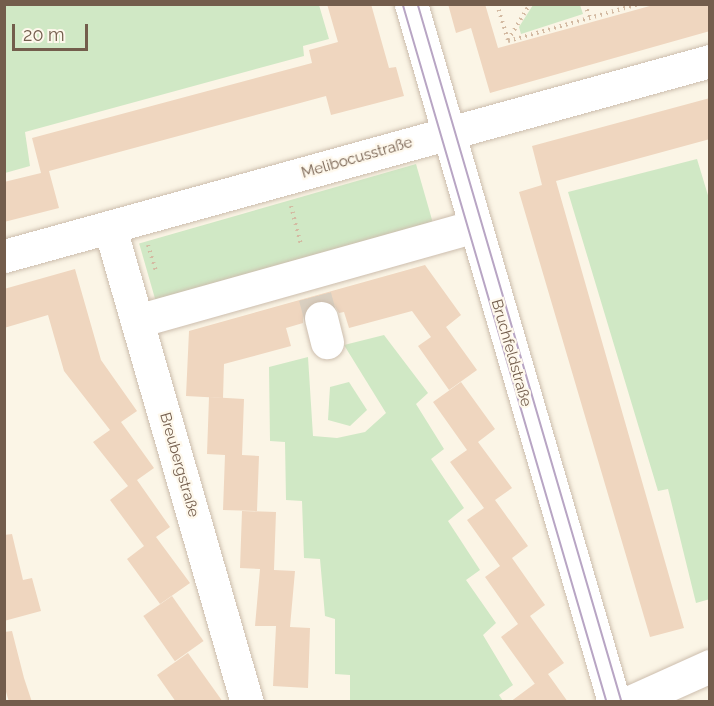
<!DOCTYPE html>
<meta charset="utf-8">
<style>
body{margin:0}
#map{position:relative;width:714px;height:706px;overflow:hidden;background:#fbf5e6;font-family:Raleway,sans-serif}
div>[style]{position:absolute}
.green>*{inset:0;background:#d0e8c5;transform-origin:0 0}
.building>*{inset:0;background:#efd6bf;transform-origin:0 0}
.minor-tunnel>*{height:33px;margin-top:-16.5px;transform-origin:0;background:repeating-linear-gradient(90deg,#d9cfc0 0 33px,transparent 0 49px)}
.path>*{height:4px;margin-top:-2px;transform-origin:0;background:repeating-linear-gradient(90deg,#d3baa2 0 1.5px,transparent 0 6px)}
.roads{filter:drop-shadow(0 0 2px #ccbdad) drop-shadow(0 0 2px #ccbdad)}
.minor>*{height:33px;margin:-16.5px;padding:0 16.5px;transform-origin:16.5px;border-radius:16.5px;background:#fff}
.tram>*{height:1.5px;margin:-0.75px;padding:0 0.75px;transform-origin:0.75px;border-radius:0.75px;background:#b8a5c4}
span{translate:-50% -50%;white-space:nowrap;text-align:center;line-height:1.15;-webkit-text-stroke:4.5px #fef8ec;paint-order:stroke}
.street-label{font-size:15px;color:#735d4c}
.frame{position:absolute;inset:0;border:6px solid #735d4c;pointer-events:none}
.scale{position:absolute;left:12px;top:24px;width:76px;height:27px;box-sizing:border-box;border:3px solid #735d4c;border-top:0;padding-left:8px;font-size:18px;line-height:21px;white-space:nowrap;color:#735d4c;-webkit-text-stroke:4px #fef8ec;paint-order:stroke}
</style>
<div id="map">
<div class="green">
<div style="clip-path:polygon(5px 4px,319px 5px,329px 39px,303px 46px,304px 56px,25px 132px,30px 166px,5px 173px)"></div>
<div style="clip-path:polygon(533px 5px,580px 5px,583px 14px,521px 34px,519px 27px)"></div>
<div style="clip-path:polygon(697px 159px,710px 202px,710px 599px,696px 603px,668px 489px,658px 491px,568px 192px)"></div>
<div style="left:416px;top:164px;width:66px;height:288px;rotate:74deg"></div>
<div style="clip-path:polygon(384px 335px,428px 393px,416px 404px,444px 449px,431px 459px,464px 508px,448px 521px,480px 570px,466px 580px,496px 623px,483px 635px,513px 685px,499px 695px,503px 701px,350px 701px,350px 675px,335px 674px,335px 619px,325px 616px,320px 559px,304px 558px,302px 501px,286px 500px,285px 442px,270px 441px,269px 367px,308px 357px,313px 436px,337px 438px,365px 432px,386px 413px,344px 345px)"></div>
<div style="clip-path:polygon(349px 382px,367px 410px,350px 426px,328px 420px,330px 387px)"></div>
</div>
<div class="building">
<div style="clip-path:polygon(327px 4px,371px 4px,389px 68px,396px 67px,404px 96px,331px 115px,326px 96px,49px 171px,59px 208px,4px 222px,4px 182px,41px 173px,32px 138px,312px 63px,309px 50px,338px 42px)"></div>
<div style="clip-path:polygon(448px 4px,485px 4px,498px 48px,657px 4px,710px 4px,710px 31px,490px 93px,471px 28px,456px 33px)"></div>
<div style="clip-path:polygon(710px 98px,710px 139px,556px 181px,684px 628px,650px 637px,519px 192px,542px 185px,532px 146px)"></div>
<div style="clip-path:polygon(425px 265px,461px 315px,446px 327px,477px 370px,449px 390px,418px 346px,431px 337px,412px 311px,349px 328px,344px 312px,339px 313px,334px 305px,317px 300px,303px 312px,303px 323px,286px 328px,291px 346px,224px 364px,223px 398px,186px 396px,189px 331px)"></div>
<div style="clip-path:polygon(75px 269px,101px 360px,137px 411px,121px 422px,154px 468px,137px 480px,170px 527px,156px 537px,190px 583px,160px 604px,127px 559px,144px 546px,110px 500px,128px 486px,93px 442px,110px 430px,64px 371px,48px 315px,4px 328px,4px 289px)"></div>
<div style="clip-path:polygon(461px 382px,495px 429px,478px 442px,512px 488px,495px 500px,528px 546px,512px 558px,545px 605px,530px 616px,564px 663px,548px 674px,568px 702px,510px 702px,537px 682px,535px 684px,501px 637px,518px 624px,485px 577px,500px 566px,467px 520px,484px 508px,450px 462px,467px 450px,433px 402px)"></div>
<div style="clip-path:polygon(209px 397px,244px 399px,242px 455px,259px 456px,257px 511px,223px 510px,225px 455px,207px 454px)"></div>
<div style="clip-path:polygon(242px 511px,276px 512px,274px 570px,295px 571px,290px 627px,310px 628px,308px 688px,273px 686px,276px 626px,255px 626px,260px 569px,240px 568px)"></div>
<div style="clip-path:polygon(12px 534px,23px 580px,32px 578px,41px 611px,4px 621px,4px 535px)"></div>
<div style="left:172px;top:596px;width:55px;height:35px;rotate:55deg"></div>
<div style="clip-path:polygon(12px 631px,24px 678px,32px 702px,9px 702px,4px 685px,4px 632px)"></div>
<div style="clip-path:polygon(188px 653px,223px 702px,176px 702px,157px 675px)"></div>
</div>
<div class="minor-tunnel">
<div style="left:315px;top:296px;width:23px;rotate:75deg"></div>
</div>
<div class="path">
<div style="left:497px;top:4px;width:39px;rotate:73deg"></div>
<div style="left:508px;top:41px;width:136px;rotate:-15.8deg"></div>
<div style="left:585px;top:4px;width:15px;rotate:70deg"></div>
<div style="left:508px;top:40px;width:42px;rotate:-58.6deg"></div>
<div style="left:291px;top:206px;width:40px;rotate:75.6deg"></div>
<div style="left:148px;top:245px;width:28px;rotate:73deg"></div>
</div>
<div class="roads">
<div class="minor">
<div style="left:411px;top:4px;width:727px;rotate:73.78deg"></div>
<div style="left:110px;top:228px;width:493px;rotate:73.9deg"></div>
<div style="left:4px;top:256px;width:732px;rotate:-15.44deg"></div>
<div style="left:321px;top:318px;width:25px;rotate:76deg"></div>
<div style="left:137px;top:321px;width:350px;rotate:-15.7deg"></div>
<div style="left:630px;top:702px;width:88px;rotate:-24.2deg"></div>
</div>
</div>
<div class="tram">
<div style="left:403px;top:4px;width:727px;rotate:73.71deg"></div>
<div style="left:418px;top:4px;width:727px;rotate:73.71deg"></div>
</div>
<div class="street-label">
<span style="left:357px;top:158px;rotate:-16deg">Melibocusstraße</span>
<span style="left:511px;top:353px;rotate:74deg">Bruchfeldstraße</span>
<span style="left:179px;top:465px;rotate:74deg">Breubergstraße</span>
</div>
<div class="frame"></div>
<div class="scale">20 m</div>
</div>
